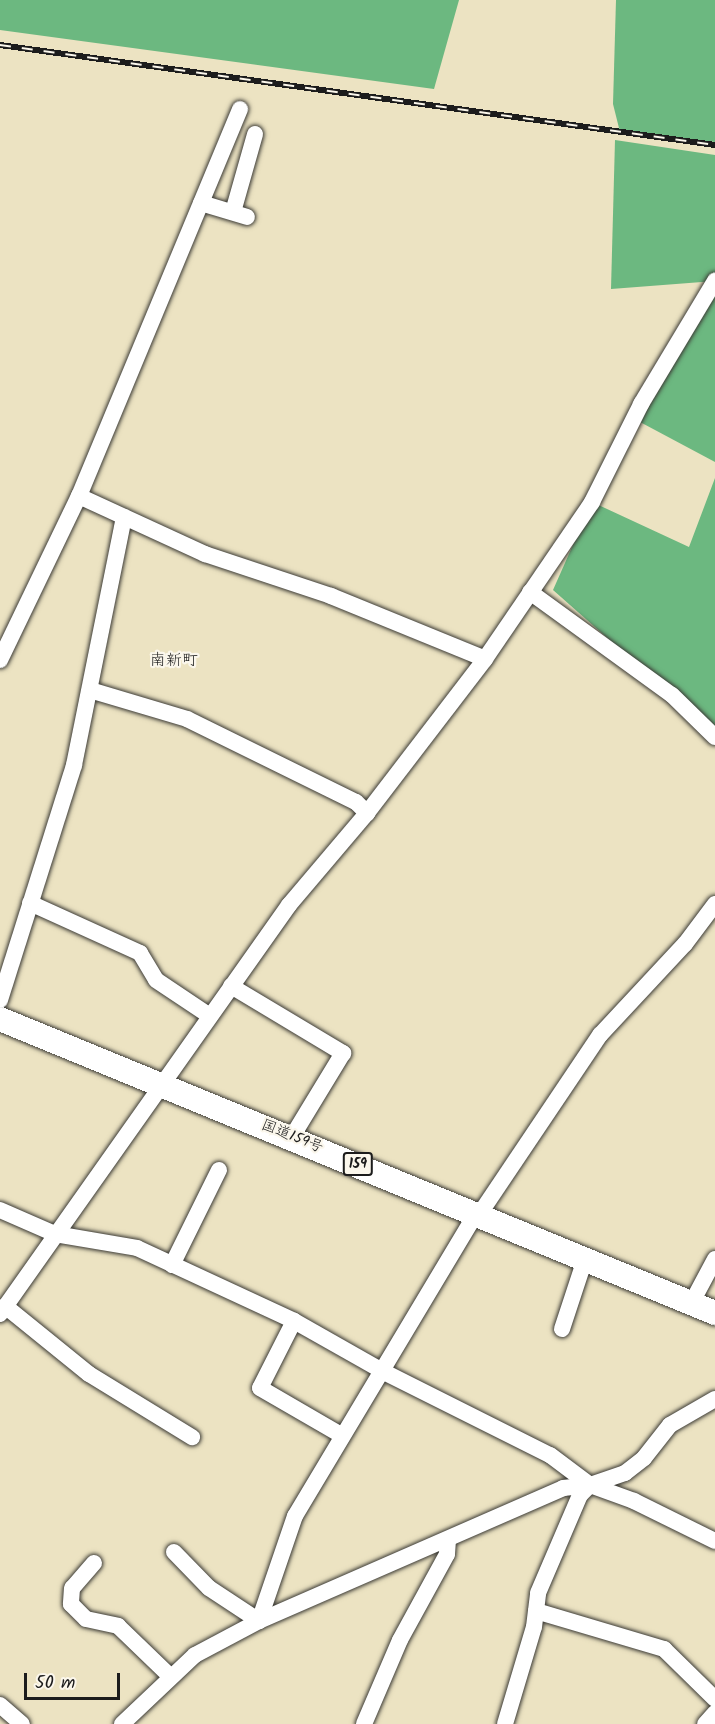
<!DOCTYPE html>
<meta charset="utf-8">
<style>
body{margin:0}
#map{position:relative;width:715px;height:1724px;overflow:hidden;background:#ece3c2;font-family:Kalam,"Klee One",sans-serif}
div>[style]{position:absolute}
.forest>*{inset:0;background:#6cb880}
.roads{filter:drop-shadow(0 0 2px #3b3a35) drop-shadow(0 0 2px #3b3a35)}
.minor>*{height:16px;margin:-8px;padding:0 8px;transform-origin:8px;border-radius:8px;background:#fff}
.highway>*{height:24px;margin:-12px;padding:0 12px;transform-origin:12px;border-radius:12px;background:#fff}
.rail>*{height:6px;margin-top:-3px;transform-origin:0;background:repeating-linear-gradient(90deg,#fbf7ec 0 11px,#1c1c1c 0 22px);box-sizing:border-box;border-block:2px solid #1c1c1c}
span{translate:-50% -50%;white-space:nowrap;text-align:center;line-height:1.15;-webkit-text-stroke:4.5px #fbf7ec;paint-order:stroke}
.shield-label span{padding:2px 4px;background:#fbf7ec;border:2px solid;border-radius:4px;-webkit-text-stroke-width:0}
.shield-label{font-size:14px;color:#1c1c1c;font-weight:700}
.street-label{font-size:15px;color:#1c1c1c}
.neighbourhood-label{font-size:16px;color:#1c1c1c}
.scale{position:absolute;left:24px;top:1673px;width:96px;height:27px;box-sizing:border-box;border:3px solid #1c1c1c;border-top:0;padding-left:8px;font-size:18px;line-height:21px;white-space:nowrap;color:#1c1c1c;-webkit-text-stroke:4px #fbf7ec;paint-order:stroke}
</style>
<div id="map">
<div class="forest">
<div style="clip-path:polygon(0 0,459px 0,434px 89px,0 30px)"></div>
<div style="clip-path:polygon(616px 0,715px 0,715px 142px,620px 132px,613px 104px)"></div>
<div style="clip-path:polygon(615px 140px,715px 155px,715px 281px,611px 289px)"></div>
<div style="clip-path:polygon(715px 294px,715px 462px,640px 422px)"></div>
<div style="clip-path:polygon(715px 478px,715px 743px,672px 695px,553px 590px,592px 502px,689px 547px)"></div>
</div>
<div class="roads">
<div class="minor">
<div style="left:201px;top:203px;width:48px;rotate:16.9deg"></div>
<div style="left:233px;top:212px;width:81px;rotate:-74.2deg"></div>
<div style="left:79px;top:496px;width:139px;rotate:24.7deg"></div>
<div style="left:205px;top:554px;width:133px;rotate:18.4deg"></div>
<div style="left:331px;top:596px;width:166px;rotate:22.2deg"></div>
<div style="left:530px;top:592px;width:175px;rotate:36deg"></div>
<div style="left:672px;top:695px;width:60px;rotate:44.3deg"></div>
<div style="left:0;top:660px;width:182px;rotate:-64.3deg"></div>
<div style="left:79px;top:496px;width:419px;rotate:-67.4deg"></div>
<div style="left:90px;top:690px;width:101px;rotate:16.6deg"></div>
<div style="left:187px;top:719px;width:188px;rotate:26.2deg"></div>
<div style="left:356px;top:802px;width:16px;rotate:45deg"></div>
<div style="left:30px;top:903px;width:121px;rotate:24.4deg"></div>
<div style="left:140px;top:953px;width:31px;rotate:59deg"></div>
<div style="left:156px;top:980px;width:65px;rotate:33.7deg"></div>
<div style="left:231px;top:986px;width:131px;rotate:30.9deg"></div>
<div style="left:343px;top:1053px;width:98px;rotate:121.3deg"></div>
<div style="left:0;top:1000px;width:246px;rotate:-72.5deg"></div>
<div style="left:74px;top:765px;width:253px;rotate:-78.6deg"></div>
<div style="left:0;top:1210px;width:60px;rotate:23.6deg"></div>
<div style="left:55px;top:1234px;width:83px;rotate:9.7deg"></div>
<div style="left:137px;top:1248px;width:173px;rotate:24.9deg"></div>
<div style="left:294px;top:1321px;width:103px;rotate:29.5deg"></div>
<div style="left:384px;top:1372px;width:186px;rotate:26.6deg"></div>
<div style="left:550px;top:1455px;width:50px;rotate:36.9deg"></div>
<div style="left:590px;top:1485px;width:47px;rotate:20deg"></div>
<div style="left:634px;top:1501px;width:90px;rotate:26.3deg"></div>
<div style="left:172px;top:1265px;width:106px;rotate:-63.7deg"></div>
<div style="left:691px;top:1304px;width:51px;rotate:-61.9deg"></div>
<div style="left:5px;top:1306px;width:108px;rotate:39deg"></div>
<div style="left:89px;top:1374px;width:121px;rotate:31.5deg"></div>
<div style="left:0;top:1314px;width:501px;rotate:-54.75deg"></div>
<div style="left:289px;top:905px;width:121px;rotate:-49.7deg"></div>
<div style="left:367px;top:813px;width:194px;rotate:-52.5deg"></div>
<div style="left:485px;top:659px;width:190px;rotate:-55.7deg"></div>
<div style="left:592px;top:502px;width:110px;rotate:-63.4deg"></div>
<div style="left:641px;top:404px;width:144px;rotate:-59deg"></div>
<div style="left:294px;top:1321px;width:75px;rotate:116.9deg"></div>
<div style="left:260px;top:1388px;width:94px;rotate:30.1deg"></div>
<div style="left:562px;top:1329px;width:74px;rotate:-71.8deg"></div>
<div style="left:174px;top:1552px;width:50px;rotate:45.8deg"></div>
<div style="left:209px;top:1588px;width:60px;rotate:33.4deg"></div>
<div style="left:259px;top:1621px;width:111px;rotate:-71.1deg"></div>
<div style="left:295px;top:1516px;width:353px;rotate:-59.1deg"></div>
<div style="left:476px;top:1213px;width:8px;rotate:-30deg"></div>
<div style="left:483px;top:1209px;width:210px;rotate:-56.1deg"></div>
<div style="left:600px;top:1035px;width:125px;rotate:-47deg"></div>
<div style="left:685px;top:944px;width:50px;rotate:-53.1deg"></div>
<div style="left:94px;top:1563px;width:33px;rotate:131deg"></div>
<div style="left:72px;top:1588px;width:16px;rotate:94deg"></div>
<div style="left:71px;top:1604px;width:21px;rotate:45deg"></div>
<div style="left:86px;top:1619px;width:33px;rotate:12deg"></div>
<div style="left:118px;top:1626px;width:72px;rotate:43.9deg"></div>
<div style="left:536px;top:1611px;width:134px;rotate:16.5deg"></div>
<div style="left:664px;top:1649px;width:71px;rotate:44.4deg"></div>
<div style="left:0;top:1705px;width:29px;rotate:41deg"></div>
<div style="left:122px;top:1724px;width:100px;rotate:-43.4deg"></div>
<div style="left:195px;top:1655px;width:72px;rotate:-28deg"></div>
<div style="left:259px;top:1621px;width:332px;rotate:-23.6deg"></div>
<div style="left:563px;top:1488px;width:27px;rotate:-6deg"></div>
<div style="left:590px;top:1485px;width:37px;rotate:-19deg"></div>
<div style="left:625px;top:1473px;width:24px;rotate:-38deg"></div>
<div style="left:644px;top:1458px;width:42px;rotate:-51.8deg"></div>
<div style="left:670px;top:1425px;width:52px;rotate:-30deg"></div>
<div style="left:364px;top:1724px;width:91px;rotate:-66.8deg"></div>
<div style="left:400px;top:1640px;width:98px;rotate:-61.3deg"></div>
<div style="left:447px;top:1554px;width:14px;rotate:-86deg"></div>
<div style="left:505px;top:1724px;width:101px;rotate:-73.4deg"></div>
<div style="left:534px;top:1627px;width:34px;rotate:-83deg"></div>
<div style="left:538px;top:1593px;width:107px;rotate:-66.8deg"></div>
<div style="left:580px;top:1495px;width:14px;rotate:-45deg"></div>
<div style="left:705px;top:1724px;width:15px;rotate:-48deg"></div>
</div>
<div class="highway">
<div style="left:0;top:1019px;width:773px;rotate:22.35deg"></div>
</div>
</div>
<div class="rail">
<div style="left:0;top:45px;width:722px;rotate:7.96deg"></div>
</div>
<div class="shield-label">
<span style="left:358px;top:1164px">159</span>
</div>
<div class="street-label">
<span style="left:292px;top:1137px;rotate:22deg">国道159号</span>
</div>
<div class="neighbourhood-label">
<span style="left:174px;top:661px">南新町</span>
</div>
<div class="scale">50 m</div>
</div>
